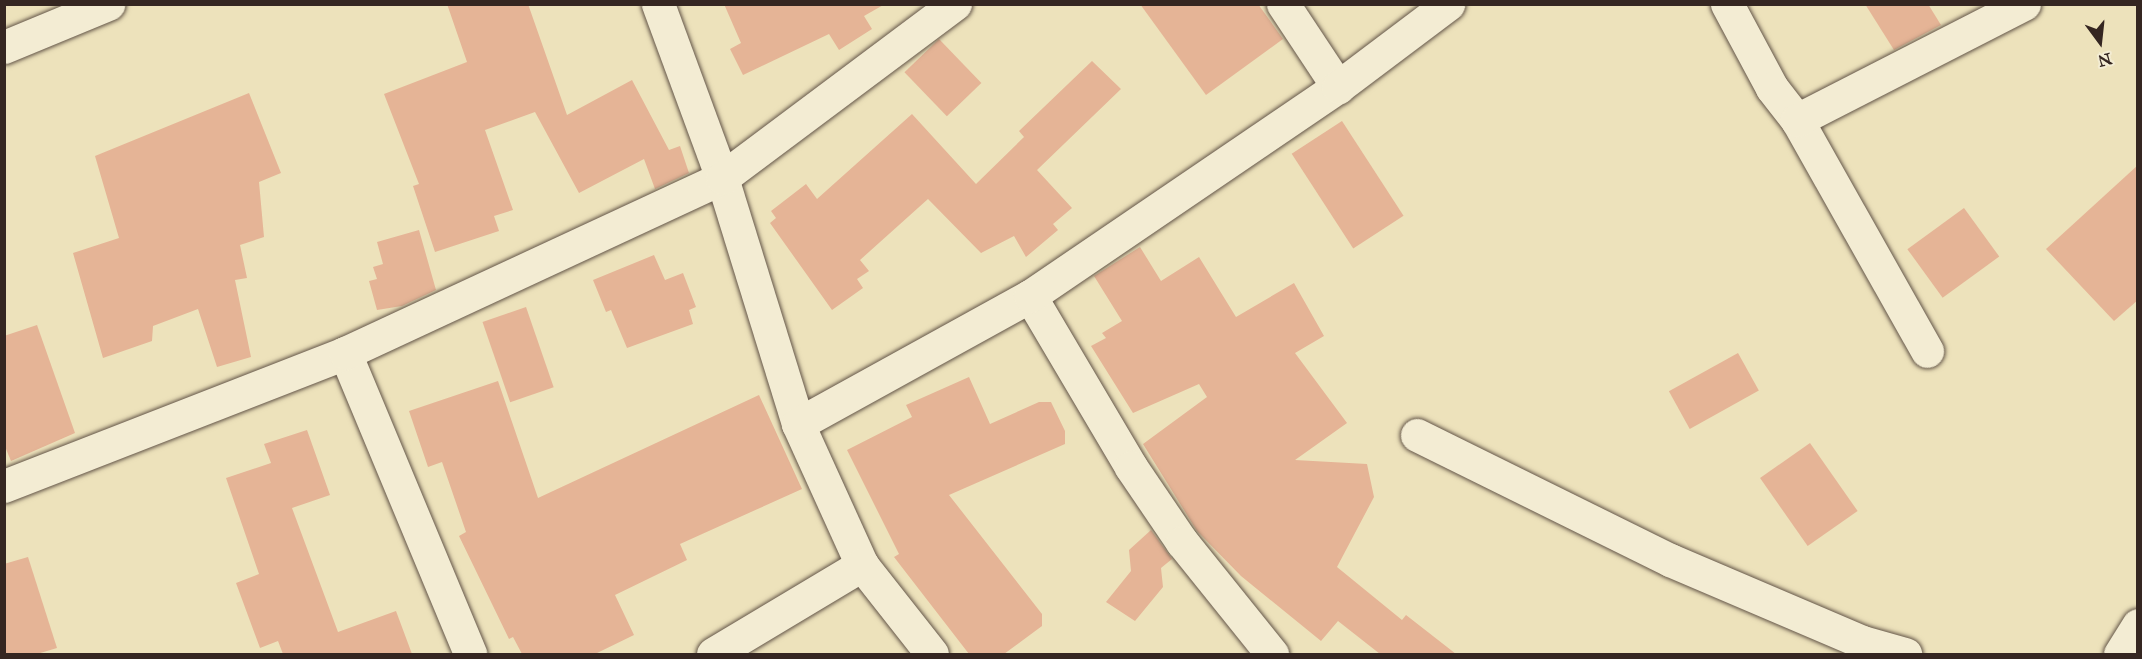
<!DOCTYPE html>
<style>
body{margin:0}
#map{position:relative;width:2142px;height:659px;overflow:hidden;background:#ede2bb;font-family:"IM FELL Great Primer",serif}
div>[style]{position:absolute}
.building>*{inset:0;background:#e5b496;transform-origin:0 0}
.roads{filter:drop-shadow(0 0 2px #635548) drop-shadow(0 0 2px #635548)}
.street>*{height:33px;margin:-16.5px;padding:0 16.5px;transform-origin:16.5px;border-radius:16.5px;background:#f3ecd3}
span{translate:-50% -50%;white-space:nowrap;text-align:center;line-height:1.15;-webkit-text-stroke:5px #f3ecd3;paint-order:stroke}
.frame{position:absolute;inset:0;border:6px solid #352621;pointer-events:none}
.north{position:absolute;left:2070px;top:12px;width:60px;height:60px;-webkit-text-stroke:4px #f3ecd3;paint-order:stroke;rotate:165deg;font-size:16px;font-weight:700;line-height:24px;text-align:center;color:#352621}
.north::after{content:'';display:block;margin:auto;width:21px;height:27px;background:#352621;clip-path:polygon(50% 0,100% 100%,50% 72%,0 100%)}
</style>
<div id="map">
<div class="building">
<div style="clip-path:polygon(447px 4px,528px 4px,567px 115px,632px 80px,669px 150px,680px 146px,689px 173px,655px 189px,644px 159px,579px 193px,535px 112px,485px 130px,513px 210px,494px 216px,499px 231px,435px 252px,413px 186px,419px 184px,384px 94px,467px 62px)"></div>
<div style="clip-path:polygon(724px 4px,885px 4px,864px 16px,872px 29px,839px 50px,829px 34px,743px 75px,730px 49px,741px 43px)"></div>
<div style="clip-path:polygon(1140px 4px,1258px 4px,1283px 39px,1206px 95px)"></div>
<div style="clip-path:polygon(1865px 4px,1928px 4px,1941px 25px,1894px 50px)"></div>
<div style="left:939px;top:39px;width:61px;height:48px;rotate:46deg"></div>
<div style="clip-path:polygon(1092px 61px,1121px 89px,1037px 170px,1072px 208px,1053px 224px,1058px 230px,1026px 257px,1014px 236px,981px 253px,928px 199px,860px 260px,869px 271px,857px 279px,863px 288px,832px 310px,770px 223px,776px 218px,771px 211px,806px 184px,817px 199px,912px 114px,976px 184px,1024px 137px,1019px 131px)"></div>
<div style="clip-path:polygon(249px 93px,281px 173px,259px 182px,264px 237px,240px 245px,247px 278px,235px 280px,251px 357px,217px 367px,198px 309px,153px 326px,152px 341px,103px 358px,73px 253px,119px 238px,95px 156px)"></div>
<div style="left:1342px;top:121px;width:113px;height:60px;rotate:57deg"></div>
<div style="clip-path:polygon(2138px 165px,2138px 300px,2114px 321px,2046px 249px)"></div>
<div style="left:1964px;top:208px;width:60px;height:70px;rotate:54deg"></div>
<div style="clip-path:polygon(419px 230px,436px 290px,402px 306px,377px 310px,369px 281px,377px 279px,373px 267px,383px 264px,377px 242px)"></div>
<div style="clip-path:polygon(1140px 247px,1161px 281px,1199px 257px,1236px 317px,1294px 283px,1324px 336px,1295px 353px,1347px 423px,1295px 460px,1367px 464px,1374px 497px,1337px 567px,1402px 620px,1406px 615px,1456px 654px,1380px 654px,1338px 621px,1321px 641px,1241px 576px,1197px 531px,1143px 444px,1207px 397px,1199px 384px,1133px 413px,1091px 346px,1106px 338px,1102px 333px,1122px 321px,1094px 276px)"></div>
<div style="clip-path:polygon(654px 255px,665px 280px,683px 273px,696px 307px,689px 310px,693px 324px,627px 348px,611px 310px,606px 312px,593px 280px)"></div>
<div style="left:526px;top:307px;width:85px;height:46px;rotate:71deg"></div>
<div style="clip-path:polygon(37px 325px,75px 433px,11px 461px,4px 444px,4px 336px)"></div>
<div style="left:1738px;top:353px;width:43px;height:79px;rotate:61deg"></div>
<div style="clip-path:polygon(969px 377px,990px 424px,1039px 402px,1051px 402px,1065px 431px,1065px 444px,949px 495px,1042px 614px,1042px 626px,1004px 654px,969px 654px,894px 557px,899px 554px,847px 450px,912px 417px,906px 405px)"></div>
<div style="clip-path:polygon(498px 381px,538px 498px,759px 395px,802px 489px,680px 544px,687px 560px,615px 595px,634px 635px,595px 654px,522px 654px,513px 637px,509px 639px,459px 536px,466px 532px,442px 462px,428px 467px,409px 411px)"></div>
<div style="clip-path:polygon(307px 430px,330px 495px,292px 508px,338px 632px,396px 611px,412px 654px,283px 654px,278px 641px,260px 648px,236px 583px,259px 574px,226px 478px,271px 463px,264px 444px)"></div>
<div style="left:1810px;top:443px;width:83px;height:61px;rotate:55deg"></div>
<div style="clip-path:polygon(1151px 530px,1172px 559px,1161px 568px,1163px 587px,1135px 621px,1106px 602px,1131px 571px,1129px 550px)"></div>
<div style="clip-path:polygon(28px 557px,57px 648px,37px 654px,4px 654px,4px 564px)"></div>
</div>
<div class="roads">
<div class="street">
<div style="left:658px;top:4px;width:185px;rotate:69.8deg"></div>
<div style="left:722px;top:178px;width:257px;rotate:72.8deg"></div>
<div style="left:798px;top:424px;width:155px;rotate:65.6deg"></div>
<div style="left:862px;top:565px;width:113px;rotate:51.8deg"></div>
<div style="left:1283px;top:4px;width:100px;rotate:56.5deg"></div>
<div style="left:1727px;top:4px;width:95px;rotate:61.8deg"></div>
<div style="left:1772px;top:88px;width:41px;rotate:52deg"></div>
<div style="left:1797px;top:120px;width:265px;rotate:60.6deg"></div>
<div style="left:4px;top:47px;width:113px;rotate:-22.5deg"></div>
<div style="left:1797px;top:120px;width:255px;rotate:-27.1deg"></div>
<div style="left:1030px;top:296px;width:199px;rotate:59.4deg"></div>
<div style="left:1131px;top:467px;width:91px;rotate:55.8deg"></div>
<div style="left:1182px;top:542px;width:144px;rotate:51.2deg"></div>
<div style="left:345px;top:353px;width:326px;rotate:67.4deg"></div>
<div style="left:798px;top:424px;width:265px;rotate:-28.9deg"></div>
<div style="left:1030px;top:296px;width:372px;rotate:-34.2deg"></div>
<div style="left:1338px;top:87px;width:138px;rotate:-37deg"></div>
<div style="left:1417px;top:435px;width:282px;rotate:26.3deg"></div>
<div style="left:1670px;top:560px;width:209px;rotate:23.1deg"></div>
<div style="left:1862px;top:642px;width:45px;rotate:15.6deg"></div>
<div style="left:4px;top:486px;width:366px;rotate:-21.3deg"></div>
<div style="left:345px;top:353px;width:416px;rotate:-24.9deg"></div>
<div style="left:722px;top:178px;width:291px;rotate:-36.8deg"></div>
<div style="left:713px;top:654px;width:174px;rotate:-30.9deg"></div>
<div style="left:2120px;top:654px;width:34px;rotate:-58deg"></div>
</div>
</div>
<div class="frame"></div>
<div class="north">N</div>
</div>
